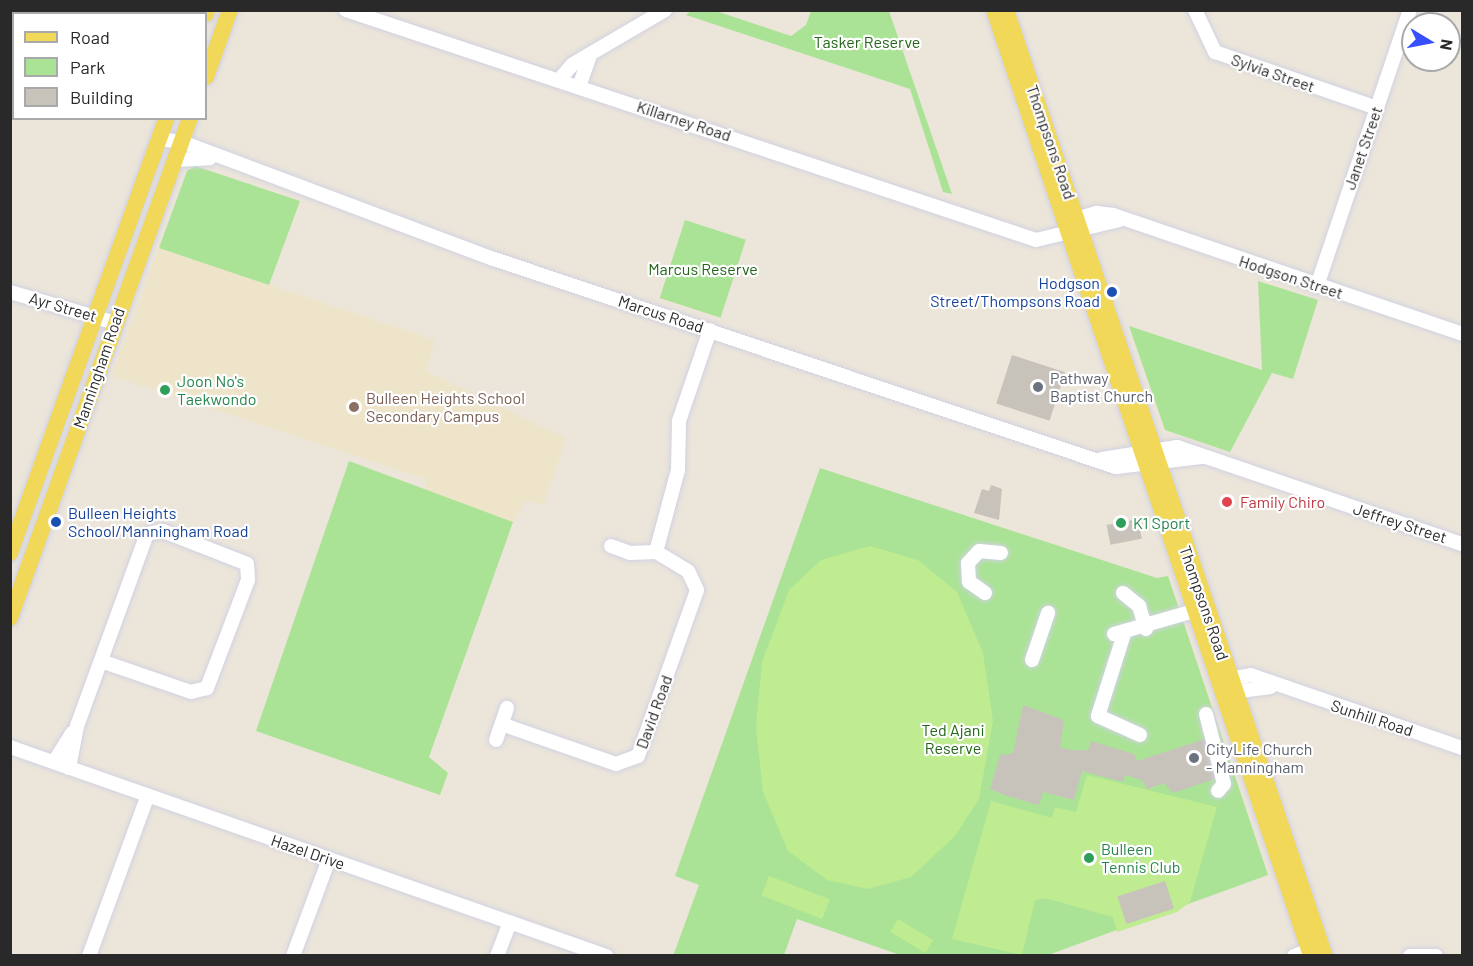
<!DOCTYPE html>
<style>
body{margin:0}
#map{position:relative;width:1473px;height:966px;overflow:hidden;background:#ece5da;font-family:Barlow,sans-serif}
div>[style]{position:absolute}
.education>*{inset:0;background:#eee4c9}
.green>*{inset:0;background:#abe396;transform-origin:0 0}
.pitch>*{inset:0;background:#bfeb91;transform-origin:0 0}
.building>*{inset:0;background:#c7c2ba;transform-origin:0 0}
.roads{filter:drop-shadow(0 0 2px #d0d2e2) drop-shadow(0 0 2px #d0d2e2)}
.minor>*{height:14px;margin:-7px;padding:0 7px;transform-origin:7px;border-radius:7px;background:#fff}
.major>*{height:16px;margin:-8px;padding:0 8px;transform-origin:8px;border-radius:8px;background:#f2d859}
.dots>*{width:16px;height:16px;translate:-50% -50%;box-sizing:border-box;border:3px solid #fff;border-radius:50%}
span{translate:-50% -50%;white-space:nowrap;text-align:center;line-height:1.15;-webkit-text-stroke:4.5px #fff;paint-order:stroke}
.park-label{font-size:16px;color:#246619}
.street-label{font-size:16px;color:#292929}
.transit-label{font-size:16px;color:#164399}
.right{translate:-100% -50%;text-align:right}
.left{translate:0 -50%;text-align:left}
.worship-label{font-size:16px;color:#5b616d}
.leisure-label{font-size:16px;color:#27864d}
.education-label{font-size:16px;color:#785e54}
.health-label{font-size:16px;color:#be3a42}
.frame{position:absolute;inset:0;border:12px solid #292929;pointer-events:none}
.legend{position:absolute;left:12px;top:12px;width:195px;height:108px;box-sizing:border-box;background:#fff;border:2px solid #a9a9a9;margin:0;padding:8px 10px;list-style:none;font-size:18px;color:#292929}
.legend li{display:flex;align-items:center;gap:12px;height:30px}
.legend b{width:30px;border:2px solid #a9a9a9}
.north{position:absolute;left:1401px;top:12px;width:60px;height:60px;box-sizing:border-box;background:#fff;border:2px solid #a9a9a9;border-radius:50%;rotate:100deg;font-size:16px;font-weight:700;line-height:24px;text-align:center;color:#292929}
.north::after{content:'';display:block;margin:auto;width:21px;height:27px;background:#374ffc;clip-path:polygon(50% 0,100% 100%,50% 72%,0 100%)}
</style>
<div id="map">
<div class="education">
<div style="clip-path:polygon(159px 248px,435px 340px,426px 371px,566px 438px,544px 504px,525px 501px,513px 522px,424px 493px,426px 479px,112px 376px)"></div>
</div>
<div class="green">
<div style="clip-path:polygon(691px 11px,716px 11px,791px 36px,806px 25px,811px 11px,889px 11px,952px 194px,943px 192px,910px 89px,686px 15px)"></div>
<div style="clip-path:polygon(195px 166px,300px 201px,269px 285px,159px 248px,187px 171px)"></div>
<div style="left:685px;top:220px;width:64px;height:82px;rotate:18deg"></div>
<div style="clip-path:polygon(1258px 281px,1318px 300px,1293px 379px,1272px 373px,1230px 452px,1165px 430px,1129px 326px,1262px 370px)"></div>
<div style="clip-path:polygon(349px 461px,513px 522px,429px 757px,448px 773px,440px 795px,256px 731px)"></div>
<div style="clip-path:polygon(820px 468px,1157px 578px,1168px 576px,1268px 875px,1048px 955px,900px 955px,797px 919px,784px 955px,673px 956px,699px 885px,675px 876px)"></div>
</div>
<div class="pitch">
<div style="clip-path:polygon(870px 546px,918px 560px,957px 592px,983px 653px,993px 721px,979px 799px,955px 836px,911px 877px,868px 889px,827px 880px,788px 851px,763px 792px,756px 727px,762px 662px,789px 590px,821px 560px)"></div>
<div style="clip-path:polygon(1087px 775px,1217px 807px,1190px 902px,1177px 912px,1117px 932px,1113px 917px,1045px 898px,1035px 900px,1022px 955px,952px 939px,991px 801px,1052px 818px,1055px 807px,1076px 812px)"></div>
<div style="left:769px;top:876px;width:65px;height:21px;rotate:21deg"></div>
<div style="left:898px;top:919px;width:41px;height:15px;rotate:31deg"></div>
</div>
<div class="building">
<div style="left:1012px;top:355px;width:56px;height:51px;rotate:18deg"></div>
<div style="clip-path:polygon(991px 485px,1002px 489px,999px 520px,974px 513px,982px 489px,989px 491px)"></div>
<div style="left:1138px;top:519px;width:20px;height:32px;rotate:79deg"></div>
<div style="clip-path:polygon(1023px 705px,1064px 720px,1060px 747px,1070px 750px,1088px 750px,1091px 741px,1134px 754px,1137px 761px,1205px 739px,1218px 778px,1173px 793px,1164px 783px,1147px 789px,1142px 780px,1125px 775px,1123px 782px,1082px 771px,1074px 800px,1043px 792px,1039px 805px,1007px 796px,990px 789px,1000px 755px,1013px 753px)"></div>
<div style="left:1165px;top:881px;width:29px;height:50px;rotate:72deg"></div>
</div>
<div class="roads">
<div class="minor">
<div style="left:346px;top:10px;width:727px;rotate:18.43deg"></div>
<div style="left:1036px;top:240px;width:85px;rotate:-13.5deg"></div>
<div style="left:1195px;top:10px;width:47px;rotate:64.5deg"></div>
<div style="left:1215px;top:52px;width:171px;rotate:19.1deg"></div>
<div style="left:559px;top:80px;width:21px;rotate:-49deg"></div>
<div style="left:573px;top:64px;width:107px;rotate:-30.4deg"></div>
<div style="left:579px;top:87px;width:34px;rotate:-71deg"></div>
<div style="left:160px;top:139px;width:22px;rotate:8deg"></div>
<div style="left:182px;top:142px;width:333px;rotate:20.6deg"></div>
<div style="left:494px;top:259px;width:656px;rotate:18.49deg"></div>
<div style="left:1116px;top:467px;width:86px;rotate:-6.7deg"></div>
<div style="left:175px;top:160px;width:35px;rotate:-3deg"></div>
<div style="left:1070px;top:221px;width:28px;rotate:-17deg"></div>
<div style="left:1097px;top:213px;width:16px;rotate:7deg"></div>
<div style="left:1113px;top:215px;width:369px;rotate:18.8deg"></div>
<div style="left:1317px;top:286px;width:291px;rotate:-71.4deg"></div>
<div style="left:10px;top:292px;width:109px;rotate:16.4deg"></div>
<div style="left:1102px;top:459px;width:76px;rotate:-9.1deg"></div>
<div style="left:1177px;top:447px;width:301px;rotate:18.8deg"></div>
<div style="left:611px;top:546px;width:20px;rotate:20deg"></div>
<div style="left:630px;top:553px;width:26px;rotate:-2deg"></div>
<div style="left:656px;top:552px;width:85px;rotate:-75deg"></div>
<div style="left:678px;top:470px;width:49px;rotate:-88.8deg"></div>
<div style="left:679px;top:421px;width:96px;rotate:-71.2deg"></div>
<div style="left:985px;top:593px;width:19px;rotate:-145deg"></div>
<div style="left:969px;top:582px;width:19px;rotate:-93deg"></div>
<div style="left:968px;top:563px;width:16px;rotate:-47deg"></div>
<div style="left:979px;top:551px;width:22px;rotate:5deg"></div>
<div style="left:1123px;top:593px;width:21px;rotate:39deg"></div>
<div style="left:1139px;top:606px;width:24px;rotate:73deg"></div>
<div style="left:1114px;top:634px;width:94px;rotate:-16.1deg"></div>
<div style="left:1124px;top:634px;width:86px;rotate:107.6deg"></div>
<div style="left:1098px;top:716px;width:46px;rotate:24.3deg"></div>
<div style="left:1032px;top:660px;width:50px;rotate:-71.2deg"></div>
<div style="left:1223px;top:680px;width:28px;rotate:-10deg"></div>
<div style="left:1251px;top:675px;width:223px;rotate:19.1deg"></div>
<div style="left:1225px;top:693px;width:46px;rotate:-7.4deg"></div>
<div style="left:1206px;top:714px;width:72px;rotate:75.6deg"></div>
<div style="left:1224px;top:784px;width:9px;rotate:131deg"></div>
<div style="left:504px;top:725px;width:119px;rotate:19.2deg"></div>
<div style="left:616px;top:764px;width:23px;rotate:-20deg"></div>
<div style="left:638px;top:756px;width:176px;rotate:-70.4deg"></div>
<div style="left:697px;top:590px;width:21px;rotate:-115deg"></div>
<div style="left:688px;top:571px;width:37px;rotate:-149deg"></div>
<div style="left:496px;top:740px;width:34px;rotate:-71deg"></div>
<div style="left:10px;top:747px;width:632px;rotate:19.32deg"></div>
<div style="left:54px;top:762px;width:34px;rotate:-58deg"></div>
<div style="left:69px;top:768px;width:43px;rotate:-79.2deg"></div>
<div style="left:77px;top:726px;width:204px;rotate:-70deg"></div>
<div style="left:147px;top:534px;width:16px;rotate:-11deg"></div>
<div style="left:163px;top:531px;width:90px;rotate:21.4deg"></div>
<div style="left:247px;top:564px;width:16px;rotate:86deg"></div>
<div style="left:248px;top:580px;width:116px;rotate:110.8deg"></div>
<div style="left:207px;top:688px;width:16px;rotate:166deg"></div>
<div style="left:191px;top:692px;width:95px;rotate:-161deg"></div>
<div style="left:89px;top:956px;width:171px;rotate:-69.9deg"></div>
<div style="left:293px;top:956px;width:103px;rotate:-69.6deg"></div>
<div style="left:497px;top:956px;width:36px;rotate:-69deg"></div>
<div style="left:1294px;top:956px;width:25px;rotate:-21deg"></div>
<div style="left:1410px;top:956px;width:26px"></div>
</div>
<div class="major">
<div style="left:994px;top:10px;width:998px;rotate:71.47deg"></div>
<div style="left:1006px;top:10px;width:998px;rotate:71.37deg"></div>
<div style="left:206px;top:14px;width:4px;rotate:-76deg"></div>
<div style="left:206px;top:77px;width:71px;rotate:-70.3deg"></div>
<div style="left:10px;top:553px;width:462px;rotate:-70.2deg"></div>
<div style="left:10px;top:618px;width:531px;rotate:-70.2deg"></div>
</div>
</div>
<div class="dots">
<div style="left:1112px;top:292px;background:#1a4fb4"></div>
<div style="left:1038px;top:387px;background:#6b7280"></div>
<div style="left:165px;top:390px;background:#2e9e5b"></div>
<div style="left:354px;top:407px;background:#8d6e63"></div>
<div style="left:1227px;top:502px;background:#e0444e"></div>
<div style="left:56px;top:522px;background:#1a4fb4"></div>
<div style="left:1121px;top:523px;background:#2e9e5b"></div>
<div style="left:1194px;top:758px;background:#6b7280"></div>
<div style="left:1089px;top:858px;background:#2e9e5b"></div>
</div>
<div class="park-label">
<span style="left:867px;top:42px">Tasker Reserve</span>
<span style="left:703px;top:269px">Marcus Reserve</span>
<span style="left:953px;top:739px">Ted Ajani<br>Reserve</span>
</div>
<div class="street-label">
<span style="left:1273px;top:73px;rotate:19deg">Sylvia Street</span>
<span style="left:684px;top:121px;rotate:18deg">Killarney Road</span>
<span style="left:1051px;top:142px;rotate:71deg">Thompsons Road</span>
<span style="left:1363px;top:148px;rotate:-71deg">Janet Street</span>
<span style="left:1291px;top:277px;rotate:18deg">Hodgson Street</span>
<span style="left:63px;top:307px;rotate:16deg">Ayr Street</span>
<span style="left:661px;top:314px;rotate:18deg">Marcus Road</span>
<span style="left:99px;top:368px;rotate:-71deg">Manningham Road</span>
<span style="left:1400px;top:523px;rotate:18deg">Jeffrey Street</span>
<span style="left:1204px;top:603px;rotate:71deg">Thompsons Road</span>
<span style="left:654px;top:712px;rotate:-70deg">David Road</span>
<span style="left:1372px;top:718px;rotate:18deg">Sunhill Road</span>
<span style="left:308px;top:852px;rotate:19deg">Hazel Drive</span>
</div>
<div class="transit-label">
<span class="right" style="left:1100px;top:292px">Hodgson<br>Street/Thompsons Road</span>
<span class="left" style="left:68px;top:522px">Bulleen Heights<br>School/Manningham Road</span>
</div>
<div class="worship-label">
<span class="left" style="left:1050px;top:387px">Pathway<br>Baptist Church</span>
<span class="left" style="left:1206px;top:758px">CityLife Church<br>- Manningham</span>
</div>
<div class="leisure-label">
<span class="left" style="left:177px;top:390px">Joon No's<br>Taekwondo</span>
<span class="left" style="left:1133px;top:523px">K1 Sport</span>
<span class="left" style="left:1101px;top:858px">Bulleen<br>Tennis Club</span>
</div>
<div class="education-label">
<span class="left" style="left:366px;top:407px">Bulleen Heights School<br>Secondary Campus</span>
</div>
<div class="health-label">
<span class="left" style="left:1240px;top:502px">Family Chiro</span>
</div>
<div class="frame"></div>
<ul class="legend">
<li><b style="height:8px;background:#f2d859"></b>Road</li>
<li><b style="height:16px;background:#abe396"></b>Park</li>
<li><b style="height:16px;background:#c7c2ba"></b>Building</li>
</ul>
<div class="north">N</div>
</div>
